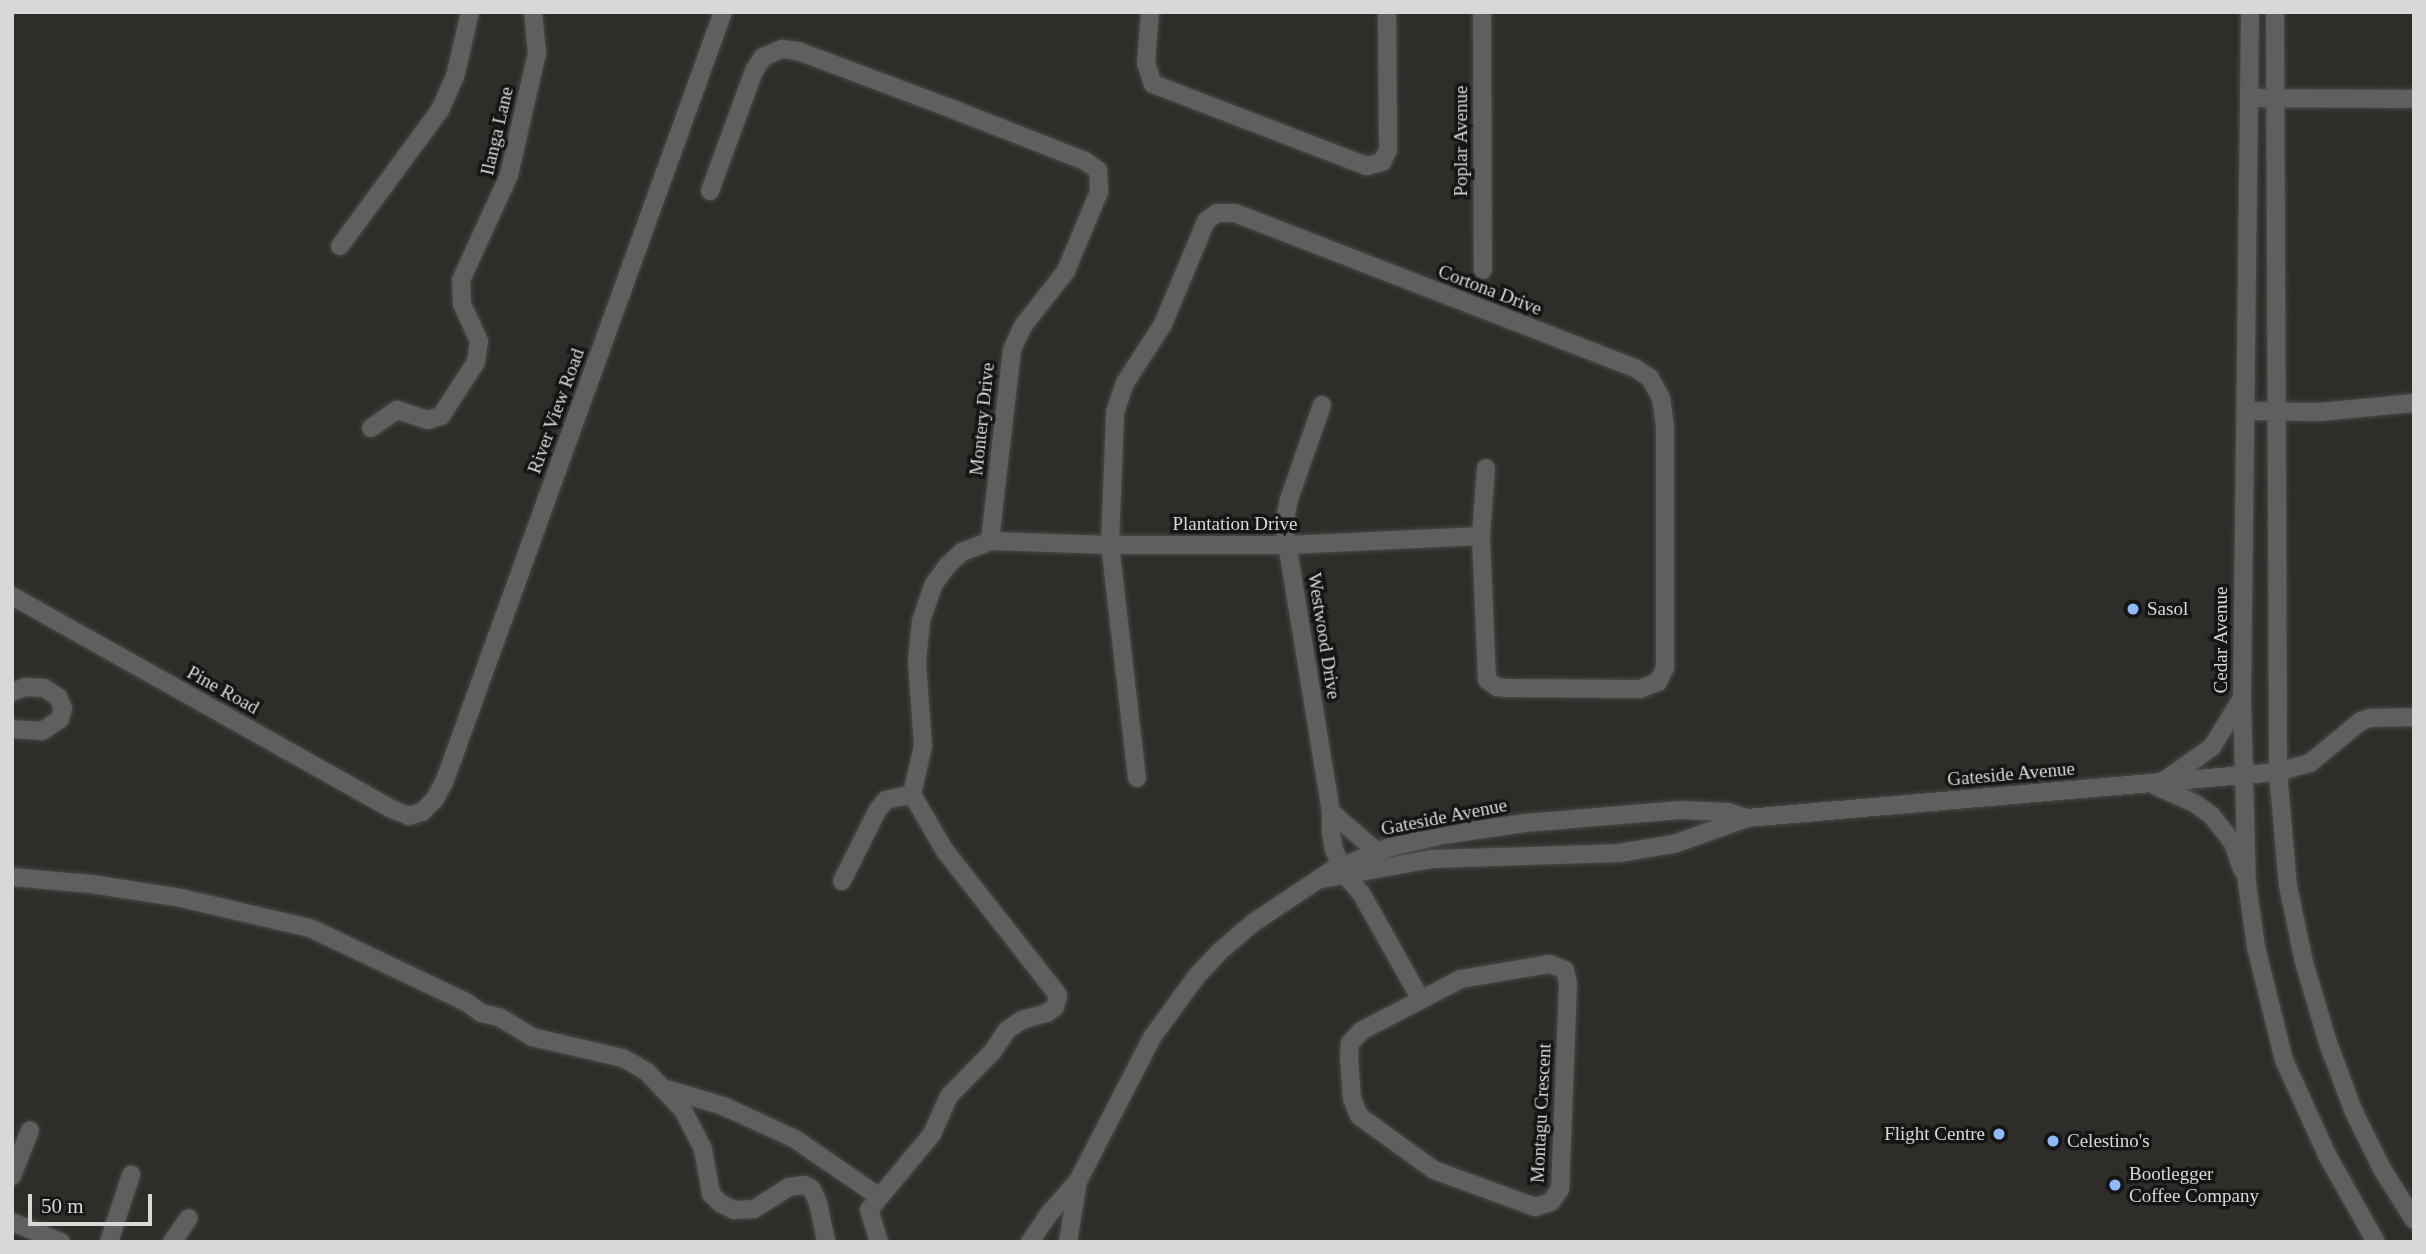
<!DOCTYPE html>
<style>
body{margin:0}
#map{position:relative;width:2426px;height:1254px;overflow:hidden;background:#2e2d2a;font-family:"Times New Roman",serif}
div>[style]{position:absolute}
.roads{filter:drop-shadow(0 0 2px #494846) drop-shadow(0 0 2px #494846)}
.street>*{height:18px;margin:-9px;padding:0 9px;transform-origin:9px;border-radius:9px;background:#615f5d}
.secondary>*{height:18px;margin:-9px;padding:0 9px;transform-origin:9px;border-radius:9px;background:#615f5d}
.dots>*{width:19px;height:19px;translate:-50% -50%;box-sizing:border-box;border:4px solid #161514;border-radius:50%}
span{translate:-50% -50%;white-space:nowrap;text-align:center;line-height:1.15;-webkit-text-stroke:7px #161514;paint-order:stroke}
.street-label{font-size:19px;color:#d9d8d7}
.poi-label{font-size:19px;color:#d9d8d7}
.left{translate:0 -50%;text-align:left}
.right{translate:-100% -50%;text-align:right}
.frame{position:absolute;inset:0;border:14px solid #d9d8d7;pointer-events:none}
.scale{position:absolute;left:28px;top:1194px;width:124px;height:32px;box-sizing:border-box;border:4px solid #d9d8d7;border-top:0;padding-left:9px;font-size:21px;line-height:24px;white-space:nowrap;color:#d9d8d7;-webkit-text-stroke:5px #161514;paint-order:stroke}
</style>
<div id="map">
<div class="roads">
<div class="street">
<div style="left:1150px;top:12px;width:51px;rotate:94.5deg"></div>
<div style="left:1146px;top:63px;width:22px;rotate:72deg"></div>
<div style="left:1153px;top:84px;width:229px;rotate:21deg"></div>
<div style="left:1367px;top:166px;width:16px;rotate:-15deg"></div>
<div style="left:1382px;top:162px;width:13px;rotate:-63deg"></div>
<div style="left:1388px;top:150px;width:138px;rotate:-90.4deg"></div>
<div style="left:1482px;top:12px;width:258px;rotate:89.8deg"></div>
<div style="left:2249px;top:98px;width:165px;rotate:0.3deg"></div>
<div style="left:710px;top:191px;width:128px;rotate:-69.9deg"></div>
<div style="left:754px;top:71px;width:17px;rotate:-57deg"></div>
<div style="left:763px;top:57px;width:21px;rotate:-23deg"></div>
<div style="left:782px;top:49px;width:16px;rotate:7deg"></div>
<div style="left:798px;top:51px;width:168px;rotate:20.6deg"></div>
<div style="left:955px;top:110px;width:140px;rotate:21.4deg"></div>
<div style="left:1085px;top:161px;width:16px;rotate:35deg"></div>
<div style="left:1098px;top:170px;width:22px;rotate:87deg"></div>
<div style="left:1099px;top:192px;width:86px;rotate:112.7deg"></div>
<div style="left:1066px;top:271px;width:70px;rotate:128deg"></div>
<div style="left:1023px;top:326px;width:26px;rotate:115deg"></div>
<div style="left:1012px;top:350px;width:192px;rotate:96.6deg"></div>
<div style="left:340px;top:246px;width:169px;rotate:-53.7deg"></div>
<div style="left:440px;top:110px;width:36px;rotate:-66deg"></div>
<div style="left:455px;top:77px;width:67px;rotate:-77deg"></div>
<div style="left:1322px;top:405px;width:100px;rotate:109.3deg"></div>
<div style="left:1289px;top:499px;width:26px;rotate:101deg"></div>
<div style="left:1284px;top:525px;width:291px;rotate:80.7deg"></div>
<div style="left:1331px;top:812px;width:21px;rotate:90deg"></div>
<div style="left:1331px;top:833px;width:17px;rotate:80deg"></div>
<div style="left:1334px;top:850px;width:29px;rotate:65deg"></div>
<div style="left:1346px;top:876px;width:23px;rotate:49deg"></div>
<div style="left:1361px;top:893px;width:120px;rotate:60.7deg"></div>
<div style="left:2247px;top:411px;width:73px;rotate:0.8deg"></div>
<div style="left:2320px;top:412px;width:94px;rotate:-5.5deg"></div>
<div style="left:371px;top:428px;width:32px;rotate:-35deg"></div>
<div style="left:397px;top:410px;width:32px;rotate:18deg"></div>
<div style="left:427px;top:420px;width:15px;rotate:-16deg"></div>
<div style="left:441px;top:416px;width:64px;rotate:-57.1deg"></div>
<div style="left:476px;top:362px;width:21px;rotate:-82deg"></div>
<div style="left:479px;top:341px;width:41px;rotate:-114.7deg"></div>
<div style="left:462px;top:304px;width:24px;rotate:-92deg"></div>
<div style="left:461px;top:280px;width:115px;rotate:-65.4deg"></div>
<div style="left:509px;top:175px;width:125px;rotate:-77.1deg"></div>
<div style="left:537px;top:53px;width:41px;rotate:-95.6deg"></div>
<div style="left:12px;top:596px;width:436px;rotate:29.3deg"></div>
<div style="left:392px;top:809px;width:18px;rotate:22deg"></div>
<div style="left:409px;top:816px;width:14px;rotate:-17deg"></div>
<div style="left:422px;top:812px;width:18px;rotate:-45deg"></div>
<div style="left:435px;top:799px;width:21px;rotate:-62deg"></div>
<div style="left:445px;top:780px;width:817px;rotate:-70.1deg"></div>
<div style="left:12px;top:692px;width:15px;rotate:-20deg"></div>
<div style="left:26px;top:687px;width:18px;rotate:3deg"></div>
<div style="left:44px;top:688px;width:17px;rotate:33deg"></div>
<div style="left:58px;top:697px;width:12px;rotate:66deg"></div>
<div style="left:63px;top:708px;width:11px;rotate:105deg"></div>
<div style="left:60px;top:719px;width:22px;rotate:146deg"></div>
<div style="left:42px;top:731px;width:30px;rotate:-176deg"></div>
<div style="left:2278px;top:772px;width:33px;rotate:-16deg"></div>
<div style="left:2310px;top:763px;width:66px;rotate:-39.5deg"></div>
<div style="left:2361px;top:721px;width:9px;rotate:-18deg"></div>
<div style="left:2370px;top:718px;width:44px;rotate:-1.3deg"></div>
<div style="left:1137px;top:778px;width:235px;rotate:-96.6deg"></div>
<div style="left:1110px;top:545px;width:133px;rotate:-87.8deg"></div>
<div style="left:1115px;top:412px;width:31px;rotate:-71deg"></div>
<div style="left:1125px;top:383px;width:70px;rotate:-57.2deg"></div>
<div style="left:1163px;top:324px;width:112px;rotate:-67.3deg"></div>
<div style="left:1206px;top:221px;width:14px;rotate:-36deg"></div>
<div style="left:1217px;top:213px;width:18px"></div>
<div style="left:1235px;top:213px;width:429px;rotate:21.2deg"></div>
<div style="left:1635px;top:368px;width:18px;rotate:34deg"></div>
<div style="left:1650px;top:378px;width:23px;rotate:61deg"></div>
<div style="left:1661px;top:398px;width:30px;rotate:82deg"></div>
<div style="left:1665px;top:428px;width:240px;rotate:90deg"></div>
<div style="left:1665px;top:668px;width:16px;rotate:117deg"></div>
<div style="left:1658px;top:682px;width:19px;rotate:159deg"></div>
<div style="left:1640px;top:689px;width:134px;rotate:-179.6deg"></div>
<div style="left:1506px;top:688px;width:9px;rotate:-174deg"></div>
<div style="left:1497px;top:687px;width:12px;rotate:-145deg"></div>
<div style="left:1487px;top:680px;width:144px;rotate:-92.4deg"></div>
<div style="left:1481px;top:536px;width:68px;rotate:-85.8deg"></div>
<div style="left:12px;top:877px;width:79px;rotate:5.1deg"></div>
<div style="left:91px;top:884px;width:91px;rotate:8.8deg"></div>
<div style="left:181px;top:898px;width:132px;rotate:13.1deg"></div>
<div style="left:310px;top:928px;width:173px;rotate:25.4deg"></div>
<div style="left:466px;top:1002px;width:19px;rotate:36deg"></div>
<div style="left:481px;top:1013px;width:18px;rotate:13deg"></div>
<div style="left:499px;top:1017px;width:39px;rotate:31deg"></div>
<div style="left:532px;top:1037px;width:93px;rotate:13deg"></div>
<div style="left:623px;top:1058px;width:28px;rotate:30deg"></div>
<div style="left:647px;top:1072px;width:52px;rotate:46.5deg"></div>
<div style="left:683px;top:1110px;width:44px;rotate:62.9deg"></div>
<div style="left:703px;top:1149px;width:46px;rotate:79.9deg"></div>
<div style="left:711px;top:1194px;width:13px;rotate:45deg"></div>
<div style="left:720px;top:1203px;width:16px;rotate:27deg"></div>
<div style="left:734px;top:1210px;width:20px;rotate:-3deg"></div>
<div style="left:754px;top:1209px;width:41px;rotate:-32.2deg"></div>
<div style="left:789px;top:1187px;width:15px;rotate:-8deg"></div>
<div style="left:804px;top:1185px;width:9px;rotate:27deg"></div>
<div style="left:812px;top:1189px;width:15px;rotate:67deg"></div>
<div style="left:818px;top:1203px;width:40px;rotate:78deg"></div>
<div style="left:842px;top:881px;width:78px;rotate:-63.4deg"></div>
<div style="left:877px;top:811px;width:14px;rotate:-51deg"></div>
<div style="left:886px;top:800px;width:27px;rotate:-13deg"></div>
<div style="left:1550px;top:964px;width:16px;rotate:22deg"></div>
<div style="left:1565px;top:970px;width:14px;rotate:78deg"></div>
<div style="left:1568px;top:984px;width:205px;rotate:92.2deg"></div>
<div style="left:1560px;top:1189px;width:16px;rotate:125deg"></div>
<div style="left:1551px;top:1202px;width:17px;rotate:163deg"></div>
<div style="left:1535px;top:1207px;width:108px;rotate:-159.9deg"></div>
<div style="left:1434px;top:1170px;width:92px;rotate:-144.2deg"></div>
<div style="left:1359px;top:1116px;width:18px;rotate:-112deg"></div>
<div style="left:1352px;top:1099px;width:42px;rotate:-94.1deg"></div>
<div style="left:1349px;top:1057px;width:14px;rotate:-86deg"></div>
<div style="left:1350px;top:1043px;width:16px;rotate:-47deg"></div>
<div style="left:1361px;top:1031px;width:113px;rotate:-27.5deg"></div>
<div style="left:1461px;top:979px;width:90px;rotate:-9.6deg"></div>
<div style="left:667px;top:1089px;width:59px;rotate:16.9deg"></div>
<div style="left:723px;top:1106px;width:79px;rotate:24.6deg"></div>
<div style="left:795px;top:1139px;width:101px;rotate:34.5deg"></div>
<div style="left:12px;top:1176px;width:49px;rotate:-68.6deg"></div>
<div style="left:12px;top:1222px;width:53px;rotate:22.2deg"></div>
<div style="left:109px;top:1242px;width:71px;rotate:-71.8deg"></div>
<div style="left:172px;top:1242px;width:29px;rotate:-55deg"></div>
<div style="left:879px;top:1242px;width:34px;rotate:-107deg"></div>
<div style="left:869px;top:1210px;width:99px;rotate:-50.3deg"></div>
<div style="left:932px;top:1134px;width:42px;rotate:-65.9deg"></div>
<div style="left:949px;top:1096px;width:63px;rotate:-45.6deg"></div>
<div style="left:993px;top:1051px;width:25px;rotate:-56deg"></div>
<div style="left:1007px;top:1030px;width:18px;rotate:-34deg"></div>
<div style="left:1022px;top:1020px;width:26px;rotate:-16deg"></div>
<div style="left:1047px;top:1013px;width:10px;rotate:-37deg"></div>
<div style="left:1055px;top:1007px;width:12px;rotate:-76deg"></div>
<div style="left:1058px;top:995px;width:183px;rotate:-128.1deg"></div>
<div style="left:945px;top:851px;width:66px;rotate:-120.1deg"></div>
<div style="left:912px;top:794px;width:49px;rotate:-77.1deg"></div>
<div style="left:923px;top:746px;width:84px;rotate:-94.1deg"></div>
<div style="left:917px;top:662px;width:41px;rotate:-84.4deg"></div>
<div style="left:921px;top:621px;width:39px;rotate:-71deg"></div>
<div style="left:934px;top:584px;width:24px;rotate:-54deg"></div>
<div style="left:948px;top:565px;width:19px;rotate:-43deg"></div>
<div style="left:962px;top:552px;width:30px;rotate:-21deg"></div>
<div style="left:990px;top:541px;width:120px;rotate:1.9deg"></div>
<div style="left:1110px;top:545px;width:178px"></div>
<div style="left:1288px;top:545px;width:193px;rotate:-2.7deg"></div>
</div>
<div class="secondary">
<div style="left:2250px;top:12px;width:685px;rotate:90.67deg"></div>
<div style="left:2242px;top:697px;width:186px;rotate:88.5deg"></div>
<div style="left:2247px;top:883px;width:65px;rotate:82deg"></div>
<div style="left:2256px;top:947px;width:116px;rotate:76.1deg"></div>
<div style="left:2284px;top:1060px;width:104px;rotate:65.6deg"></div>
<div style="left:2327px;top:1155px;width:100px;rotate:60.6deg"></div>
<div style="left:2275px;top:12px;width:760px;rotate:89.77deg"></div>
<div style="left:2278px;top:772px;width:114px;rotate:85deg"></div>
<div style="left:2288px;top:886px;width:78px;rotate:78.1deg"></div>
<div style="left:2304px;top:962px;width:84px;rotate:73.5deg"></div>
<div style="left:2328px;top:1043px;width:72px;rotate:69.5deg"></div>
<div style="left:2353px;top:1110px;width:66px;rotate:63.8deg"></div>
<div style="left:2382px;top:1169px;width:60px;rotate:57.9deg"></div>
<div style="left:2162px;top:782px;width:61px;rotate:-35deg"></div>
<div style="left:2212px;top:747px;width:57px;rotate:-58.5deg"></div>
<div style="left:2156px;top:786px;width:44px;rotate:24.2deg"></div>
<div style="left:2196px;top:804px;width:20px;rotate:37deg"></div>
<div style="left:2212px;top:816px;width:34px;rotate:52deg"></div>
<div style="left:2233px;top:843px;width:28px;rotate:71deg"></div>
<div style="left:1331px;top:812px;width:60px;rotate:40.9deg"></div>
<div style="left:1322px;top:879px;width:112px;rotate:-10.3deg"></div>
<div style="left:1432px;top:859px;width:187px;rotate:-1.8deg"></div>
<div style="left:1619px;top:853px;width:56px;rotate:-9.3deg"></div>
<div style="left:1674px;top:844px;width:77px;rotate:-19.6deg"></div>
<div style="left:1747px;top:818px;width:533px;rotate:-4.95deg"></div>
<div style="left:1030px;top:1242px;width:34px;rotate:-56deg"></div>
<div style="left:1049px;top:1214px;width:44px;rotate:-48.7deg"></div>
<div style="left:1078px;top:1181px;width:163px;rotate:-62.7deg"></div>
<div style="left:1153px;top:1036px;width:73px;rotate:-53.9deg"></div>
<div style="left:1196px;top:977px;width:34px;rotate:-47deg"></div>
<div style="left:1219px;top:952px;width:45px;rotate:-40.5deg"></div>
<div style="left:1253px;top:923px;width:94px;rotate:-33.7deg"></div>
<div style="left:1331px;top:871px;width:61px;rotate:-22.3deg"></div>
<div style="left:1387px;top:848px;width:57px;rotate:-13.1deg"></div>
<div style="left:1443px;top:835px;width:83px;rotate:-8.3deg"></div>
<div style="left:1525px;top:823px;width:156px;rotate:-4.8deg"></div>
<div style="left:1680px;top:810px;width:48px;rotate:2.4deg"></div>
<div style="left:1728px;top:812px;width:20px;rotate:18deg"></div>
<div style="left:1068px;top:1242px;width:62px;rotate:-80.7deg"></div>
</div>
</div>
<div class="dots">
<div style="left:2133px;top:609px;background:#8eb9fc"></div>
<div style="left:1999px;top:1134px;background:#8eb9fc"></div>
<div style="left:2053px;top:1141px;background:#8eb9fc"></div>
<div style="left:2115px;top:1185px;background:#8eb9fc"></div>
</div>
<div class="street-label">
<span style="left:497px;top:131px;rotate:-77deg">Ilanga Lane</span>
<span style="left:1461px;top:141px;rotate:-90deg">Poplar Avenue</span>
<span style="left:1490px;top:290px;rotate:21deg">Cortona Drive</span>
<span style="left:556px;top:411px;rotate:-70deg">River View Road</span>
<span style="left:982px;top:419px;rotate:-84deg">Montery Drive</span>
<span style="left:1235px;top:524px">Plantation Drive</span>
<span style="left:1324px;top:636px;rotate:81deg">Westwood Drive</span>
<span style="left:2221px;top:640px;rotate:-90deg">Cedar Avenue</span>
<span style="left:223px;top:690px;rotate:29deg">Pine Road</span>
<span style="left:2011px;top:774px;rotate:-5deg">Gateside Avenue</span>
<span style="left:1444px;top:817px;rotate:-11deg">Gateside Avenue</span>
<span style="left:1541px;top:1113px;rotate:-87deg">Montagu Crescent</span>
</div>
<div class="poi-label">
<span class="left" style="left:2147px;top:609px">Sasol</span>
<span class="right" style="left:1985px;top:1134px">Flight Centre</span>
<span class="left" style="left:2067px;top:1141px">Celestino's</span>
<span class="left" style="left:2129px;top:1185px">Bootlegger<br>Coffee Company</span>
</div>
<div class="frame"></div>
<div class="scale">50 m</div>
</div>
